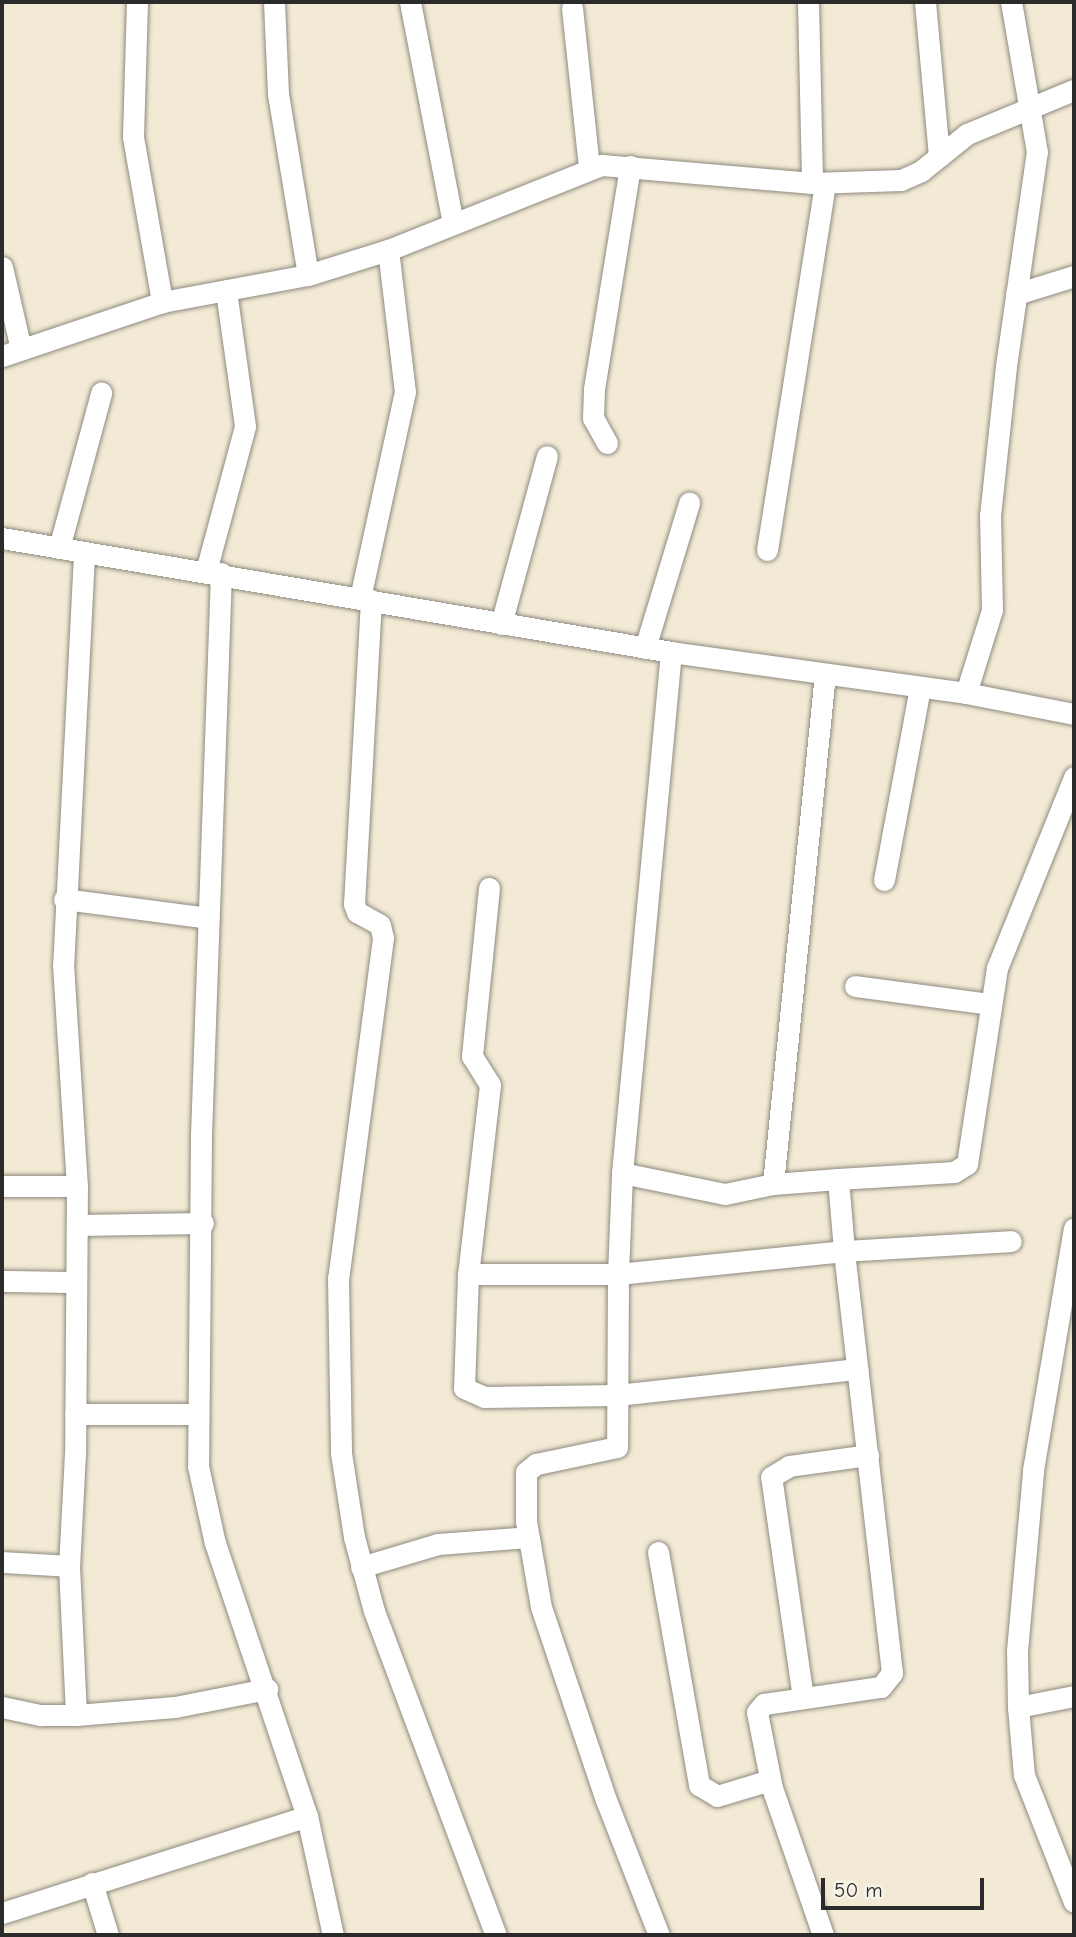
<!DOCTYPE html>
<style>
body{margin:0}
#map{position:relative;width:1076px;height:1937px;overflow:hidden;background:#f2ead4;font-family:"Comic Neue",sans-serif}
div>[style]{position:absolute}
.roads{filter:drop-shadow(0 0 2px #8e8a80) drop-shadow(0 0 2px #8e8a80)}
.street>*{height:21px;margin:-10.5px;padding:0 10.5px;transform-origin:10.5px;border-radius:10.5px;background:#fff}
span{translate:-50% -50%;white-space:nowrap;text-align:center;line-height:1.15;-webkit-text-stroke:5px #f7f3e8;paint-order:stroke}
.frame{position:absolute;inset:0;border:4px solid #2b2b2b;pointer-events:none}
.scale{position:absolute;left:821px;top:1878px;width:163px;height:32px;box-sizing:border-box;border:4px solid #2b2b2b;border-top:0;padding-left:9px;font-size:21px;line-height:24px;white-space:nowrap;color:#2b2b2b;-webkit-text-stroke:5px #f7f3e8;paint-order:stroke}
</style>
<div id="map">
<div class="roads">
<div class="street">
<div style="left:137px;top:2px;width:135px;rotate:91.7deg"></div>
<div style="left:133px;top:137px;width:168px;rotate:80deg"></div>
<div style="left:274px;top:2px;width:92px;rotate:87.5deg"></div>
<div style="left:278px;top:94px;width:183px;rotate:80.6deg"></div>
<div style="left:410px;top:2px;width:225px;rotate:79deg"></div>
<div style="left:808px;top:2px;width:181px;rotate:88.7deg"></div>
<div style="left:925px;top:2px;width:155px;rotate:84.8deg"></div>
<div style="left:572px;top:8px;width:161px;rotate:83.9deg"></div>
<div style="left:2px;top:267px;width:84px;rotate:77deg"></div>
<div style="left:1016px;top:294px;width:61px;rotate:-17.2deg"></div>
<div style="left:2px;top:356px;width:169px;rotate:-18.6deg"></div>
<div style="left:162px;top:302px;width:148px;rotate:-10.5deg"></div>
<div style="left:308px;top:275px;width:84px;rotate:-17.4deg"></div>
<div style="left:388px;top:250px;width:230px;rotate:-21.7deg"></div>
<div style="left:602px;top:165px;width:211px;rotate:4.9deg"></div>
<div style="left:812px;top:183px;width:89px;rotate:-1.9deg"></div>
<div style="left:901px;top:180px;width:22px;rotate:-24deg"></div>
<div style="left:921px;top:171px;width:59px;rotate:-38.8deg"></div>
<div style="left:967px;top:134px;width:116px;rotate:-22.4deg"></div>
<div style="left:607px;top:443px;width:29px;rotate:-119deg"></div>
<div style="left:593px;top:418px;width:29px;rotate:-88deg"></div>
<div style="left:594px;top:389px;width:226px;rotate:-80.8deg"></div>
<div style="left:2px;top:538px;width:679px;rotate:9.67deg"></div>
<div style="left:671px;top:652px;width:298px;rotate:7.9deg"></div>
<div style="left:966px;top:693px;width:110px;rotate:11deg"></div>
<div style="left:59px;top:548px;width:161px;rotate:-74.8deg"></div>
<div style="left:767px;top:550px;width:371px;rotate:-81deg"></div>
<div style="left:84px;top:554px;width:411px;rotate:92.9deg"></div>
<div style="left:63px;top:964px;width:222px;rotate:86.4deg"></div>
<div style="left:77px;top:1186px;width:267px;rotate:90.4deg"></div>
<div style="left:75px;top:1453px;width:113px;rotate:93deg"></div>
<div style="left:69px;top:1566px;width:149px;rotate:87.3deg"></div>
<div style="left:76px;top:1715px;width:99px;rotate:-4.6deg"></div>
<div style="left:175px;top:1707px;width:94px;rotate:-11.1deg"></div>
<div style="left:206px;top:571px;width:150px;rotate:-74.9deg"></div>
<div style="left:245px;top:426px;width:137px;rotate:-98deg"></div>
<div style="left:221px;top:573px;width:562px;rotate:92.04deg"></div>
<div style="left:201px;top:1135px;width:331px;rotate:90.5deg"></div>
<div style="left:198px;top:1466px;width:79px;rotate:77.6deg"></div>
<div style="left:215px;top:1543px;width:288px;rotate:71.4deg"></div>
<div style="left:307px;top:1816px;width:122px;rotate:77.7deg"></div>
<div style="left:360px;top:598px;width:211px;rotate:-77.7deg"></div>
<div style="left:405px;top:392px;width:143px;rotate:-96.8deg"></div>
<div style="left:371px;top:600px;width:304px;rotate:93.2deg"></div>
<div style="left:354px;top:904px;width:9px;rotate:69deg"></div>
<div style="left:357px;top:912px;width:26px;rotate:29deg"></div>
<div style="left:380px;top:925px;width:13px;rotate:77deg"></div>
<div style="left:383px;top:938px;width:343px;rotate:97.5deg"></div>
<div style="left:338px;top:1278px;width:175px;rotate:89deg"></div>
<div style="left:341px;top:1453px;width:85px;rotate:81.2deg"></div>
<div style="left:354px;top:1537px;width:77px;rotate:74.9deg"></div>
<div style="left:374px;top:1611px;width:346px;rotate:69.4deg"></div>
<div style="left:501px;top:624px;width:174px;rotate:-74.7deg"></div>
<div style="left:645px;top:648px;width:152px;rotate:-73.1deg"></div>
<div style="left:966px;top:693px;width:87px;rotate:-72.6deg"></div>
<div style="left:992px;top:610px;width:94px;rotate:-91.2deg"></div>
<div style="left:990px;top:516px;width:151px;rotate:-83.9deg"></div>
<div style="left:1006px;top:366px;width:216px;rotate:-81.8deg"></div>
<div style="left:1037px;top:152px;width:152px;rotate:-99.8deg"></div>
<div style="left:884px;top:880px;width:196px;rotate:-79.4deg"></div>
<div style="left:489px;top:888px;width:169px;rotate:95.8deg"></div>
<div style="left:472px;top:1056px;width:34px;rotate:58deg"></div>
<div style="left:490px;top:1085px;width:190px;rotate:96.6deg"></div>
<div style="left:468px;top:1274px;width:114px;rotate:92deg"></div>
<div style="left:464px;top:1388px;width:22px;rotate:24deg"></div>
<div style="left:484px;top:1397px;width:133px;rotate:-0.9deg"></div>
<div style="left:617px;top:1395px;width:242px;rotate:-6.2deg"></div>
<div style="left:64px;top:899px;width:146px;rotate:7.5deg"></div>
<div style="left:855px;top:986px;width:136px;rotate:7.6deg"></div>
<div style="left:622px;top:1173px;width:105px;rotate:11.5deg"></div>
<div style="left:725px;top:1194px;width:49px;rotate:-11.8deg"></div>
<div style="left:773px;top:1184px;width:65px;rotate:-4.4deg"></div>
<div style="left:838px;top:1179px;width:72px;rotate:85.2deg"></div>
<div style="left:844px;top:1251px;width:227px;rotate:174.2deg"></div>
<div style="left:618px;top:1274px;width:173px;rotate:90.3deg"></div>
<div style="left:617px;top:1447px;width:83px;rotate:168.1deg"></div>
<div style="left:536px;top:1464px;width:13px;rotate:141deg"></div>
<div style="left:526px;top:1472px;width:49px;rotate:90deg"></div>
<div style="left:526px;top:1521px;width:87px;rotate:80.1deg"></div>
<div style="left:541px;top:1607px;width:204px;rotate:71.4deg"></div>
<div style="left:606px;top:1800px;width:145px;rotate:68.6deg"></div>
<div style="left:838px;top:1179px;width:116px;rotate:-3.5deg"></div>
<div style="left:954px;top:1172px;width:15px;rotate:-32deg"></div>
<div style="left:967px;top:1164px;width:198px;rotate:-81.3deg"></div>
<div style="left:997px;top:968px;width:206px;rotate:-68deg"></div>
<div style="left:773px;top:1184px;width:513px;rotate:-84.18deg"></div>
<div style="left:2px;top:1186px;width:75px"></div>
<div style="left:77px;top:1225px;width:126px;rotate:-0.9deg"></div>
<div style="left:468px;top:1274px;width:150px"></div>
<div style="left:618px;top:1274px;width:101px;rotate:-87.7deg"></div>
<div style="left:622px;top:1173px;width:523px;rotate:-84.63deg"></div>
<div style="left:2px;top:1281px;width:74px;rotate:0.8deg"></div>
<div style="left:75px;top:1414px;width:123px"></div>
<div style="left:658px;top:1552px;width:237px;rotate:80deg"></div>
<div style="left:699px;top:1785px;width:21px;rotate:31deg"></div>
<div style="left:717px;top:1796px;width:55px;rotate:-16.8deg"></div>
<div style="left:2px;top:1562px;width:67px;rotate:3.4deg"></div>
<div style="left:361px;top:1567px;width:80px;rotate:-16.6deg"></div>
<div style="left:438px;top:1544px;width:90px;rotate:-4.4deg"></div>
<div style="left:1074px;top:1696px;width:57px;rotate:168.9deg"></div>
<div style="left:1018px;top:1707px;width:68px;rotate:85deg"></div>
<div style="left:1024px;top:1775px;width:136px;rotate:68.5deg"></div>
<div style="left:803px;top:1698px;width:223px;rotate:-98.2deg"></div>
<div style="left:771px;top:1477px;width:21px;rotate:-31deg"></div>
<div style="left:789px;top:1466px;width:80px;rotate:-7.9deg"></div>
<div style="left:2px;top:1707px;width:40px;rotate:12deg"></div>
<div style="left:41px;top:1715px;width:35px"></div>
<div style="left:1018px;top:1707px;width:56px;rotate:-91deg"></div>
<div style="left:1017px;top:1651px;width:182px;rotate:-84.9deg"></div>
<div style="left:1033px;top:1470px;width:245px;rotate:-80.4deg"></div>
<div style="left:92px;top:1883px;width:54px;rotate:72.9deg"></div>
<div style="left:2px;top:1913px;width:320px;rotate:-17.6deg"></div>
<div style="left:823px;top:1935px;width:156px;rotate:-109.1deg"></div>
<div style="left:772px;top:1788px;width:77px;rotate:-101.2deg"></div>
<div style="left:757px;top:1712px;width:11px;rotate:-49deg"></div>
<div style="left:764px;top:1704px;width:118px;rotate:-8.3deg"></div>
<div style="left:881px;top:1687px;width:18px;rotate:-52deg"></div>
<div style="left:892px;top:1673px;width:425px;rotate:-96.5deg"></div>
<div style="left:844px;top:1251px;width:167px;rotate:-3.4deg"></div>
</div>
</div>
<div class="frame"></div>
<div class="scale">50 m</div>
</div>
